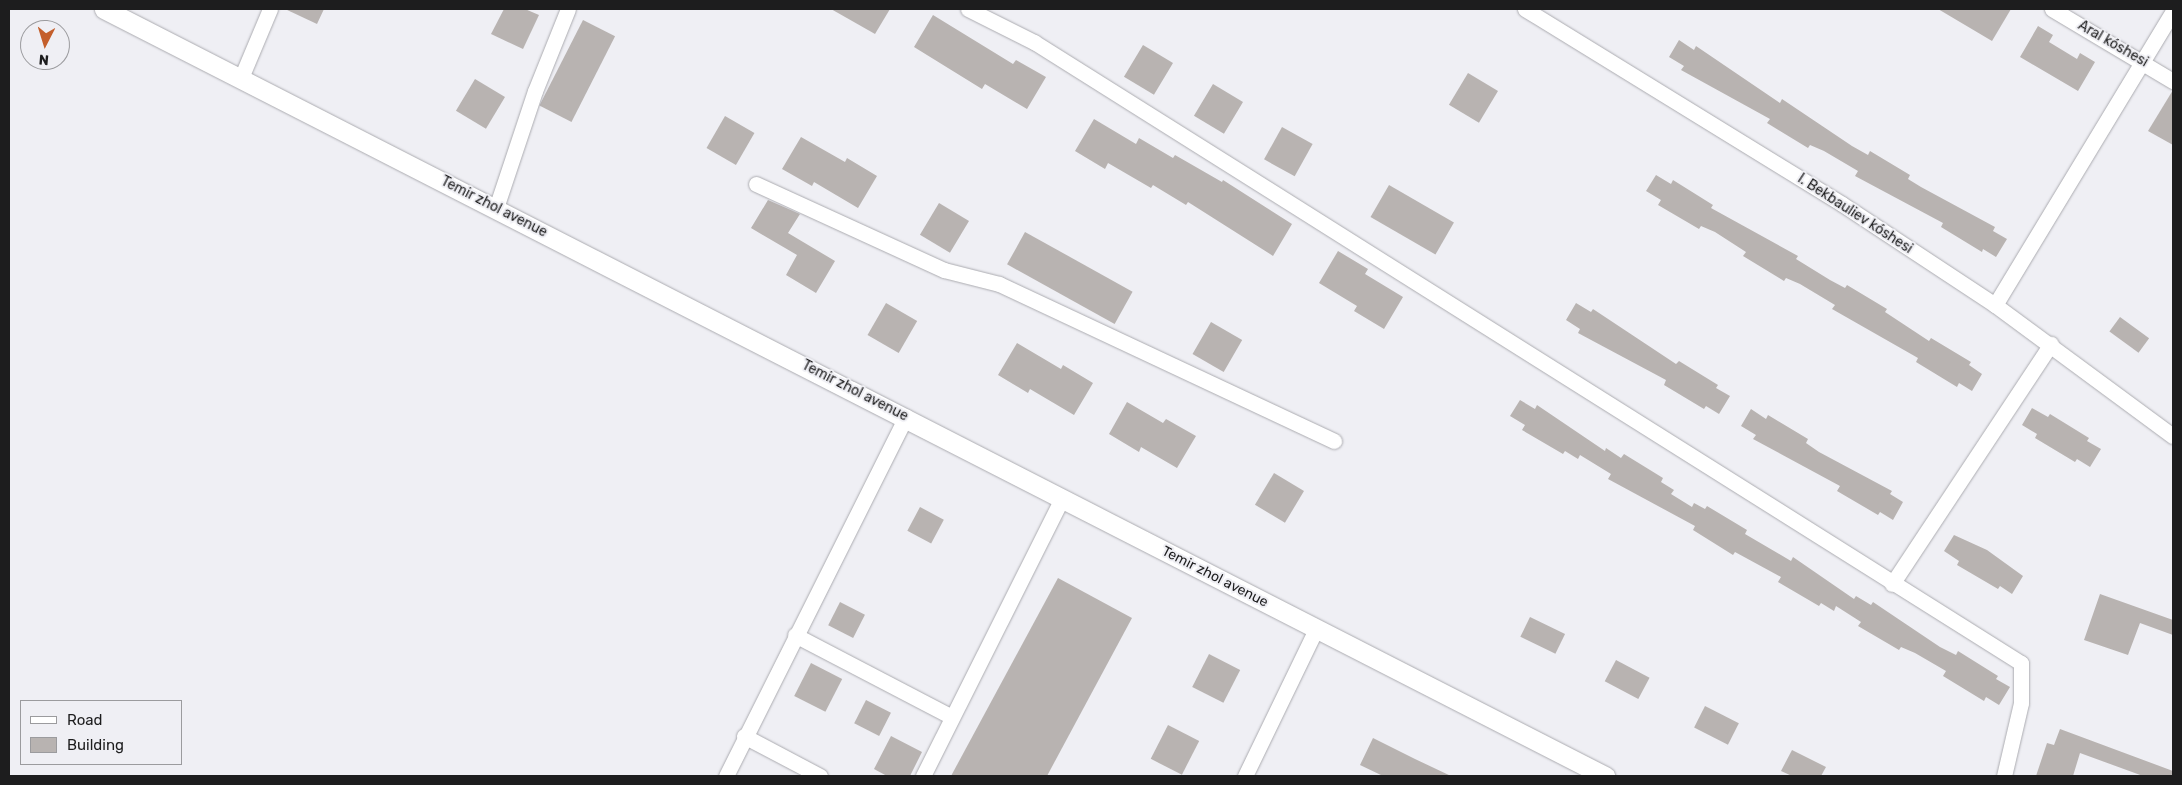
<!DOCTYPE html>
<meta charset="utf-8">
<style>
body{margin:0}
#map{position:relative;width:2182px;height:785px;overflow:hidden;background:#efeff4;font-family:Rubik,sans-serif}
div>[style]{position:absolute}
.building>*{inset:0;background:#b8b3b1;transform-origin:0 0}
.roads{filter:drop-shadow(0 0 1px #ababb0) drop-shadow(0 0 1px #ababb0)}
.minor>*{height:15px;margin:-7.5px;padding:0 7.5px;transform-origin:7.5px;border-radius:7.5px;background:#fff}
.tertiary>*{height:19px;margin:-9.5px;padding:0 9.5px;transform-origin:9.5px;border-radius:9.5px;background:#fff}
span{translate:-50% -50%;white-space:nowrap;text-align:center;line-height:1.15;-webkit-text-stroke:4px #efeff4;paint-order:stroke}
.street-label{font-size:14px;color:#1d1d1e}
.frame{position:absolute;inset:0;border:10px solid #1d1d1e;pointer-events:none}
.legend{position:absolute;left:20px;top:700px;width:162px;height:65px;box-sizing:border-box;background:#efeff4;border:1px solid #9b9b9e;margin:0;padding:6px 9px;list-style:none;font-size:15px;color:#1d1d1e}
.legend li{display:flex;align-items:center;gap:10px;height:25px}
.legend b{width:25px;border:1px solid #9b9b9e}
.north{position:absolute;left:20px;top:20px;width:50px;height:50px;box-sizing:border-box;background:#efeff4;border:1px solid #9b9b9e;border-radius:50%;rotate:185deg;font-size:14px;font-weight:700;line-height:20px;text-align:center;color:#1d1d1e}
.north::after{content:'';display:block;margin:auto;width:18px;height:22px;background:#c45f2c;clip-path:polygon(50% 0,100% 100%,50% 72%,0 100%)}
</style>
<div id="map">
<div class="building">
<div style="clip-path:polygon(285px 9px,324px 9px,317px 24px)"></div>
<div style="clip-path:polygon(504px 9px,525px 9px,539px 15px,523px 49px,491px 34px)"></div>
<div style="clip-path:polygon(831px 9px,890px 9px,875px 34px)"></div>
<div style="clip-path:polygon(1938px 9px,2011px 9px,1992px 41px)"></div>
<div style="clip-path:polygon(933px 15px,1013px 64px,1016px 60px,1046px 77px,1027px 109px,985px 84px,982px 89px,914px 47px)"></div>
<div style="left:583px;top:20px;width:36px;height:96px;rotate:27deg"></div>
<div style="clip-path:polygon(2038px 26px,2053px 35px,2049px 42px,2077px 59px,2080px 53px,2095px 62px,2078px 91px,2020px 57px)"></div>
<div style="clip-path:polygon(1679px 40px,1694px 50px,1696px 46px,1780px 103px,1782px 99px,1852px 146px,1868px 155px,1870px 151px,1910px 175px,1908px 179px,1921px 187px,1995px 227px,1993px 231px,2007px 239px,1996px 257px,1983px 249px,1982px 252px,1941px 227px,1943px 223px,1855px 176px,1858px 171px,1824px 151px,1810px 145px,1808px 148px,1767px 123px,1770px 119px,1681px 70px,1684px 66px,1669px 57px)"></div>
<div style="left:1143px;top:45px;width:35px;height:37px;rotate:31deg"></div>
<div style="left:1468px;top:73px;width:35px;height:37px;rotate:31deg"></div>
<div style="left:475px;top:79px;width:35px;height:37px;rotate:31deg"></div>
<div style="left:1213px;top:84px;width:35px;height:37px;rotate:31deg"></div>
<div style="clip-path:polygon(2173px 90px,2173px 145px,2148px 131px)"></div>
<div style="left:725px;top:116px;width:34px;height:37px;rotate:30deg"></div>
<div style="clip-path:polygon(1094px 119px,1136px 144px,1139px 138px,1173px 158px,1175px 155px,1222px 182px,1223px 180px,1292px 224px,1273px 256px,1188px 202px,1186px 205px,1153px 185px,1151px 188px,1108px 163px,1105px 169px,1075px 151px)"></div>
<div style="left:1282px;top:127px;width:35px;height:37px;rotate:29deg"></div>
<div style="clip-path:polygon(801px 137px,845px 162px,847px 158px,877px 176px,858px 208px,814px 182px,812px 186px,782px 169px)"></div>
<div style="clip-path:polygon(1656px 175px,1671px 184px,1673px 180px,1713px 205px,1711px 208px,1798px 256px,1796px 259px,1830px 280px,1845px 288px,1847px 285px,1887px 309px,1885px 312px,1929px 341px,1931px 338px,1971px 362px,1969px 365px,1982px 374px,1972px 391px,1959px 383px,1957px 387px,1916px 362px,1918px 358px,1832px 309px,1835px 305px,1800px 284px,1786px 278px,1784px 281px,1743px 256px,1746px 252px,1715px 232px,1701px 226px,1699px 229px,1658px 205px,1661px 200px,1646px 191px)"></div>
<div style="left:1389px;top:185px;width:75px;height:37px;rotate:30deg"></div>
<div style="clip-path:polygon(768px 200px,800px 214px,788px 233px,835px 261px,816px 293px,786px 275px,797px 255px,751px 228px)"></div>
<div style="left:939px;top:203px;width:35px;height:37px;rotate:31deg"></div>
<div style="left:1025px;top:232px;width:123px;height:37px;rotate:29deg"></div>
<div style="clip-path:polygon(1338px 251px,1368px 269px,1365px 274px,1403px 297px,1384px 329px,1354px 311px,1357px 306px,1319px 283px)"></div>
<div style="left:886px;top:303px;width:36px;height:37px;rotate:30deg"></div>
<div style="clip-path:polygon(1576px 303px,1591px 312px,1593px 309px,1676px 364px,1679px 361px,1718px 385px,1716px 388px,1730px 396px,1719px 414px,1706px 406px,1704px 409px,1664px 385px,1666px 380px,1578px 333px,1580px 329px,1566px 320px)"></div>
<div style="left:2120px;top:317px;width:36px;height:18px;rotate:36deg"></div>
<div style="left:1211px;top:322px;width:36px;height:37px;rotate:30deg"></div>
<div style="clip-path:polygon(1017px 343px,1061px 369px,1063px 365px,1093px 383px,1074px 415px,1030px 389px,1028px 393px,998px 375px)"></div>
<div style="clip-path:polygon(1520px 400px,1535px 409px,1537px 405px,1605px 451px,1606px 448px,1621px 458px,1624px 454px,1663px 478px,1661px 482px,1674px 490px,1671px 494px,1692px 507px,1694px 503px,1705px 509px,1707px 506px,1747px 530px,1745px 534px,1791px 561px,1793px 557px,1854px 599px,1856px 596px,1871px 605px,1873px 602px,1940px 647px,1956px 655px,1958px 651px,1998px 676px,1996px 679px,2010px 687px,1999px 705px,1986px 697px,1984px 701px,1943px 676px,1946px 671px,1915px 653px,1901px 647px,1899px 650px,1858px 626px,1861px 622px,1836px 606px,1834px 611px,1821px 603px,1819px 606px,1778px 582px,1781px 577px,1735px 552px,1733px 555px,1693px 530px,1695px 526px,1608px 479px,1611px 474px,1580px 455px,1578px 459px,1565px 451px,1563px 454px,1522px 430px,1525px 425px,1510px 416px)"></div>
<div style="clip-path:polygon(1127px 402px,1163px 423px,1166px 419px,1196px 436px,1177px 468px,1141px 447px,1139px 452px,1109px 434px)"></div>
<div style="clip-path:polygon(2032px 408px,2048px 417px,2050px 414px,2089px 438px,2087px 441px,2101px 449px,2090px 467px,2077px 459px,2075px 462px,2035px 438px,2037px 434px,2022px 425px)"></div>
<div style="clip-path:polygon(1751px 409px,1766px 419px,1768px 415px,1808px 439px,1806px 443px,1819px 452px,1892px 491px,1890px 494px,1903px 502px,1893px 520px,1880px 512px,1878px 515px,1837px 491px,1840px 486px,1753px 439px,1756px 435px,1741px 426px)"></div>
<div style="left:1274px;top:473px;width:35px;height:37px;rotate:31deg"></div>
<div style="left:920px;top:507px;width:27px;height:27px;rotate:28deg"></div>
<div style="clip-path:polygon(1954px 535px,1987px 550px,2023px 576px,2012px 594px,2000px 586px,1998px 589px,1957px 565px,1959px 561px,1944px 551px)"></div>
<div style="clip-path:polygon(1058px 578px,1132px 618px,1047px 776px,951px 776px)"></div>
<div style="clip-path:polygon(2100px 594px,2173px 620px,2173px 635px,2140px 623px,2128px 655px,2084px 640px)"></div>
<div style="left:840px;top:602px;width:28px;height:26px;rotate:27deg"></div>
<div style="left:1530px;top:617px;width:39px;height:22px;rotate:26deg"></div>
<div style="left:1209px;top:654px;width:35px;height:37px;rotate:27deg"></div>
<div style="left:1616px;top:660px;width:38px;height:24px;rotate:28deg"></div>
<div style="left:811px;top:663px;width:35px;height:37px;rotate:27deg"></div>
<div style="left:866px;top:700px;width:28px;height:26px;rotate:27deg"></div>
<div style="left:1705px;top:706px;width:38px;height:24px;rotate:27deg"></div>
<div style="left:1168px;top:725px;width:35px;height:38px;rotate:27deg"></div>
<div style="clip-path:polygon(2060px 729px,2173px 771px,2173px 776px,2143px 776px,2080px 753px,2073px 776px,2036px 776px,2047px 743px,2054px 745px)"></div>
<div style="clip-path:polygon(891px 736px,922px 752px,910px 776px,887px 776px,874px 769px)"></div>
<div style="clip-path:polygon(1373px 738px,1415px 759px,1451px 776px,1383px 776px,1360px 765px)"></div>
<div style="clip-path:polygon(1792px 750px,1826px 767px,1821px 776px,1792px 776px,1781px 771px)"></div>
</div>
<div class="roads">
<div class="minor">
<div style="left:968px;top:9px;width:74px;rotate:26.6deg"></div>
<div style="left:1034px;top:42px;width:1166px;rotate:32.18deg"></div>
<div style="left:2021px;top:663px;width:40px;rotate:90deg"></div>
<div style="left:2021px;top:703px;width:75px;rotate:103.1deg"></div>
<div style="left:1525px;top:9px;width:372px;rotate:31.6deg"></div>
<div style="left:1842px;top:204px;width:183px;rotate:33.4deg"></div>
<div style="left:1995px;top:305px;width:221px;rotate:36.4deg"></div>
<div style="left:2052px;top:9px;width:141px;rotate:30.8deg"></div>
<div style="left:241px;top:78px;width:75px;rotate:-67.2deg"></div>
<div style="left:756px;top:184px;width:207px;rotate:24.6deg"></div>
<div style="left:944px;top:270px;width:57px;rotate:14.3deg"></div>
<div style="left:999px;top:284px;width:370px;rotate:25.1deg"></div>
<div style="left:496px;top:208px;width:123px;rotate:-71.6deg"></div>
<div style="left:535px;top:91px;width:88px;rotate:-68.1deg"></div>
<div style="left:1995px;top:305px;width:344px;rotate:-58.8deg"></div>
<div style="left:1892px;top:584px;width:288px;rotate:-56.5deg"></div>
<div style="left:795px;top:635px;width:177px;rotate:27.6deg"></div>
<div style="left:744px;top:736px;width:86px;rotate:27.8deg"></div>
<div style="left:726px;top:776px;width:402px;rotate:-63.4deg"></div>
<div style="left:923px;top:776px;width:311px;rotate:-63.4deg"></div>
<div style="left:1245px;top:776px;width:163px;rotate:-64.2deg"></div>
</div>
<div class="tertiary">
<div style="left:104px;top:9px;width:1686px;rotate:27.07deg"></div>
</div>
</div>
<div class="street-label">
<span style="left:2113px;top:44px;rotate:30deg">Aral kóshesi</span>
<span style="left:494px;top:207px;rotate:27deg">Temir zhol avenue</span>
<span style="left:1855px;top:214px;rotate:33deg">I. Bekbauliev kóshesi</span>
<span style="left:855px;top:391px;rotate:27deg">Temir zhol avenue</span>
<span style="left:1215px;top:577px;rotate:27deg">Temir zhol avenue</span>
</div>
<div class="frame"></div>
<ul class="legend">
<li><b style="height:6px;background:#fff"></b>Road</li>
<li><b style="height:14px;background:#b8b3b1"></b>Building</li>
</ul>
<div class="north">N</div>
</div>
